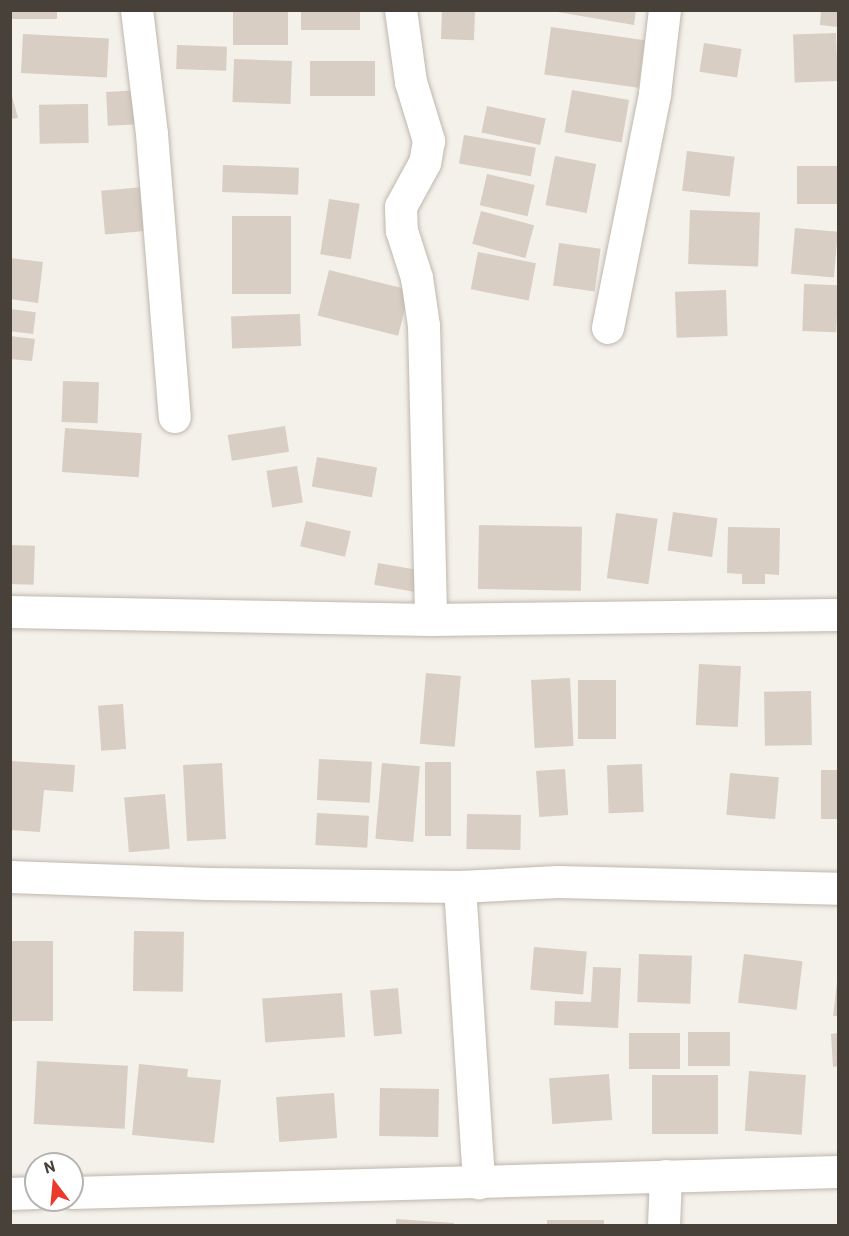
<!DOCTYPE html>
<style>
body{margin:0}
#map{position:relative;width:849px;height:1236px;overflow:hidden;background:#f4f0ea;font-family:Barlow,sans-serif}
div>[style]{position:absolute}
.building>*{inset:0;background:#d8cec3;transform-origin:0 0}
.roads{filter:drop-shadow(0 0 2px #bfb7ad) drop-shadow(0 0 2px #bfb7ad)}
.minor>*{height:32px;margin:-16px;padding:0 16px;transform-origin:16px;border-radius:16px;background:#fff}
span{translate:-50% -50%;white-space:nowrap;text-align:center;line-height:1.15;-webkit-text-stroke:6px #fff;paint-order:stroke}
.frame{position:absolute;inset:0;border:12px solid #484139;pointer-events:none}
.north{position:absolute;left:24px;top:1152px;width:60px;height:60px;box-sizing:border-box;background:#fff;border:2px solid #b6b3b0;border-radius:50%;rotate:344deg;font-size:16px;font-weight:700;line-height:24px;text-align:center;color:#484139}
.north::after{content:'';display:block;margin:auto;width:21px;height:27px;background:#eb3a2b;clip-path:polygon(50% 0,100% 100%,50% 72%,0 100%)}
</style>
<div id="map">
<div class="building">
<div style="left:10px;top:10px;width:47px;height:9px"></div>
<div style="left:233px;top:10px;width:55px;height:35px"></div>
<div style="left:301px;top:10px;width:59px;height:20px"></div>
<div style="left:442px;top:10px;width:33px;height:29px;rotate:2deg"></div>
<div style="clip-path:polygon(546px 10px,636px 10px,634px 25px)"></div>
<div style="clip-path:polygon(821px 10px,838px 10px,838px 27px,820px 25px)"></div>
<div style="left:551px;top:27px;width:95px;height:48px;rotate:8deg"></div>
<div style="left:836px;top:33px;width:48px;height:43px;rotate:88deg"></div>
<div style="left:23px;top:34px;width:86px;height:39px;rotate:3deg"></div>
<div style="left:704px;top:43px;width:38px;height:29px;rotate:9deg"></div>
<div style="left:177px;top:45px;width:50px;height:24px;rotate:2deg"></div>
<div style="left:234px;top:59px;width:58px;height:43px;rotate:2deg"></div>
<div style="left:375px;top:61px;width:35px;height:65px;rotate:90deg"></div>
<div style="clip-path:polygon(10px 89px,18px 118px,10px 119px)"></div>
<div style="left:142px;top:90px;width:34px;height:36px;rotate:87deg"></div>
<div style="left:572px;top:90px;width:58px;height:43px;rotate:10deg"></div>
<div style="left:88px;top:104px;width:39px;height:49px;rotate:89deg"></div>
<div style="left:487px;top:106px;width:60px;height:27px;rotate:12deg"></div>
<div style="left:464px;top:135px;width:73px;height:29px;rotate:10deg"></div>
<div style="left:687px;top:151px;width:48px;height:40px;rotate:7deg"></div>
<div style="left:555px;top:156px;width:42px;height:50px;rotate:11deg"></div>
<div style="left:223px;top:165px;width:76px;height:27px;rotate:2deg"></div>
<div style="left:797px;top:166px;width:41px;height:38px"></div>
<div style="left:487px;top:174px;width:49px;height:32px;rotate:13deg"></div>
<div style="left:144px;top:187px;width:44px;height:43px;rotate:85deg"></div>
<div style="left:329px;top:199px;width:31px;height:56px;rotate:9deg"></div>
<div style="left:690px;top:210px;width:70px;height:54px;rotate:2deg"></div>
<div style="left:481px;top:211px;width:55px;height:34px;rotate:15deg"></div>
<div style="left:291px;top:216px;width:78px;height:59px;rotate:90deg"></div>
<div style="left:795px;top:228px;width:43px;height:46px;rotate:5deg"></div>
<div style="left:559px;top:243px;width:42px;height:43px;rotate:8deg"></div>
<div style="left:478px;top:252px;width:59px;height:38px;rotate:11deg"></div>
<div style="clip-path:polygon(10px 258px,43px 262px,38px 303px,10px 299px)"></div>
<div style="left:329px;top:270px;width:83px;height:47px;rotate:14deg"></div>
<div style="left:804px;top:284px;width:34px;height:47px;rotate:2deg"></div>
<div style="left:726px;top:290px;width:46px;height:51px;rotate:88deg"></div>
<div style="left:10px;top:309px;width:26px;height:22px;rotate:7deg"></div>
<div style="left:300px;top:314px;width:32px;height:69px;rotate:88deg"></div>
<div style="clip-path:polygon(10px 336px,35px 339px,32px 361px,10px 359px)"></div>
<div style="left:63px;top:381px;width:36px;height:41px;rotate:2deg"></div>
<div style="left:285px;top:426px;width:26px;height:58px;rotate:81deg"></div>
<div style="left:65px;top:428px;width:77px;height:44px;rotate:4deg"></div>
<div style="left:317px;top:457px;width:61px;height:30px;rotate:10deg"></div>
<div style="left:297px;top:466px;width:37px;height:31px;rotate:81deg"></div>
<div style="left:673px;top:512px;width:45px;height:39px;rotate:8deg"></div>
<div style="left:616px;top:513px;width:42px;height:66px;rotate:8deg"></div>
<div style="left:306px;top:521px;width:46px;height:26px;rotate:13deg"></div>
<div style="left:479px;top:525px;width:103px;height:64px;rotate:1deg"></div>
<div style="clip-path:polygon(728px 527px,780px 528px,779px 575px,765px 574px,765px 584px,742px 584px,742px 574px,727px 573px)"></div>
<div style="left:10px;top:545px;width:25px;height:39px;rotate:2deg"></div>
<div style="left:378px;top:563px;width:45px;height:22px;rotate:10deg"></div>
<div style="left:699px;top:664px;width:42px;height:61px;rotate:3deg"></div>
<div style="left:426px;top:673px;width:35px;height:71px;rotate:5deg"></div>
<div style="left:570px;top:678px;width:68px;height:39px;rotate:87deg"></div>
<div style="left:578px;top:680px;width:38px;height:59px"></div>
<div style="left:811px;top:691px;width:54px;height:47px;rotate:89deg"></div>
<div style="left:123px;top:704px;width:45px;height:25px;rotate:86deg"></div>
<div style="left:319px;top:759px;width:53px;height:41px;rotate:3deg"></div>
<div style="clip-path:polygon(10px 761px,75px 765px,73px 792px,44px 790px,40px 832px,10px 830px)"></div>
<div style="left:425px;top:762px;width:26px;height:74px"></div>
<div style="left:222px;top:763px;width:76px;height:39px;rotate:87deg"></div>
<div style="left:382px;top:763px;width:38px;height:76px;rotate:5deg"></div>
<div style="left:642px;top:764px;width:48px;height:35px;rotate:88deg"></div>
<div style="left:565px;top:769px;width:46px;height:29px;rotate:86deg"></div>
<div style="left:821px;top:770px;width:17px;height:49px"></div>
<div style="left:730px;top:773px;width:49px;height:42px;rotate:5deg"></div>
<div style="left:165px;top:794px;width:55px;height:41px;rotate:85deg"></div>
<div style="left:317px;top:813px;width:52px;height:32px;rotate:3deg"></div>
<div style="left:467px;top:814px;width:54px;height:35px;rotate:1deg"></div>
<div style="left:134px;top:931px;width:50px;height:60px;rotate:1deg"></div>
<div style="left:10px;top:941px;width:43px;height:80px"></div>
<div style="left:534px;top:947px;width:53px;height:43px;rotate:5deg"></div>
<div style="left:639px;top:954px;width:53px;height:48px;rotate:2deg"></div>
<div style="left:744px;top:954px;width:59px;height:49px;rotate:7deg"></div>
<div style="clip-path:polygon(593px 967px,621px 968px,618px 1028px,554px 1025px,555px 1001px,591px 1002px)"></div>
<div style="clip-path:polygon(837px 983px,838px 983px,838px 1016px,833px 1016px)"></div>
<div style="left:398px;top:988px;width:46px;height:28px;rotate:85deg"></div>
<div style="left:342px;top:993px;width:44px;height:80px;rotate:86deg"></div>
<div style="left:688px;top:1032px;width:42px;height:34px"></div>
<div style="left:629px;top:1033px;width:51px;height:36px"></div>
<div style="clip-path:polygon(838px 1033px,838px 1066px,833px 1067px,831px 1034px)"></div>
<div style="left:37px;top:1061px;width:91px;height:63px;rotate:3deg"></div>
<div style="clip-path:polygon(139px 1064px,188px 1069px,187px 1077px,221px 1080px,214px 1143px,132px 1135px)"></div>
<div style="left:749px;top:1071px;width:57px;height:60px;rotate:4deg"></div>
<div style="left:609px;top:1074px;width:46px;height:60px;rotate:86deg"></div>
<div style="left:652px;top:1075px;width:66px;height:59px"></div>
<div style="left:380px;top:1088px;width:59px;height:48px;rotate:1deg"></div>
<div style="left:334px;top:1093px;width:45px;height:58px;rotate:86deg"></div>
<div style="clip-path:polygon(396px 1219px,454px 1223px,454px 1226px,396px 1226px)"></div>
<div style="left:547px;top:1220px;width:57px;height:6px"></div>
</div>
<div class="roads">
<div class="minor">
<div style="left:137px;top:10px;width:125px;rotate:83.1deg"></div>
<div style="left:152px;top:134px;width:284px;rotate:85.4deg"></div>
<div style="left:401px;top:10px;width:73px;rotate:82.1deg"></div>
<div style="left:411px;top:82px;width:62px;rotate:73deg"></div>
<div style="left:429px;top:141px;width:22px;rotate:100deg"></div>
<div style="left:425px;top:163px;width:50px;rotate:118.6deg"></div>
<div style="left:401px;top:207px;width:24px;rotate:88deg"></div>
<div style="left:402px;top:231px;width:49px;rotate:72.3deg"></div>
<div style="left:417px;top:278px;width:49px;rotate:81.7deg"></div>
<div style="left:424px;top:326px;width:294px;rotate:88.6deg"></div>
<div style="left:608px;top:328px;width:239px;rotate:-78.6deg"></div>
<div style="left:655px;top:94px;width:85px;rotate:-83.2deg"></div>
<div style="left:10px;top:612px;width:421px;rotate:1.1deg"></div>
<div style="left:431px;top:620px;width:407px;rotate:-0.7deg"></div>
<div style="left:10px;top:877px;width:198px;rotate:2deg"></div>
<div style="left:208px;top:884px;width:252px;rotate:0.7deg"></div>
<div style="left:460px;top:887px;width:98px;rotate:-2.9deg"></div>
<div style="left:558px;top:882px;width:280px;rotate:1.4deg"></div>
<div style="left:460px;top:887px;width:297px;rotate:86.3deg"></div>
<div style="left:72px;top:1193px;width:766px;rotate:-1.57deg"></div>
<div style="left:10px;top:1194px;width:26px;rotate:-2deg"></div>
<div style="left:664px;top:1226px;width:50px;rotate:-87.7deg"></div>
</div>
</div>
<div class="frame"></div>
<div class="north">N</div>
</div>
